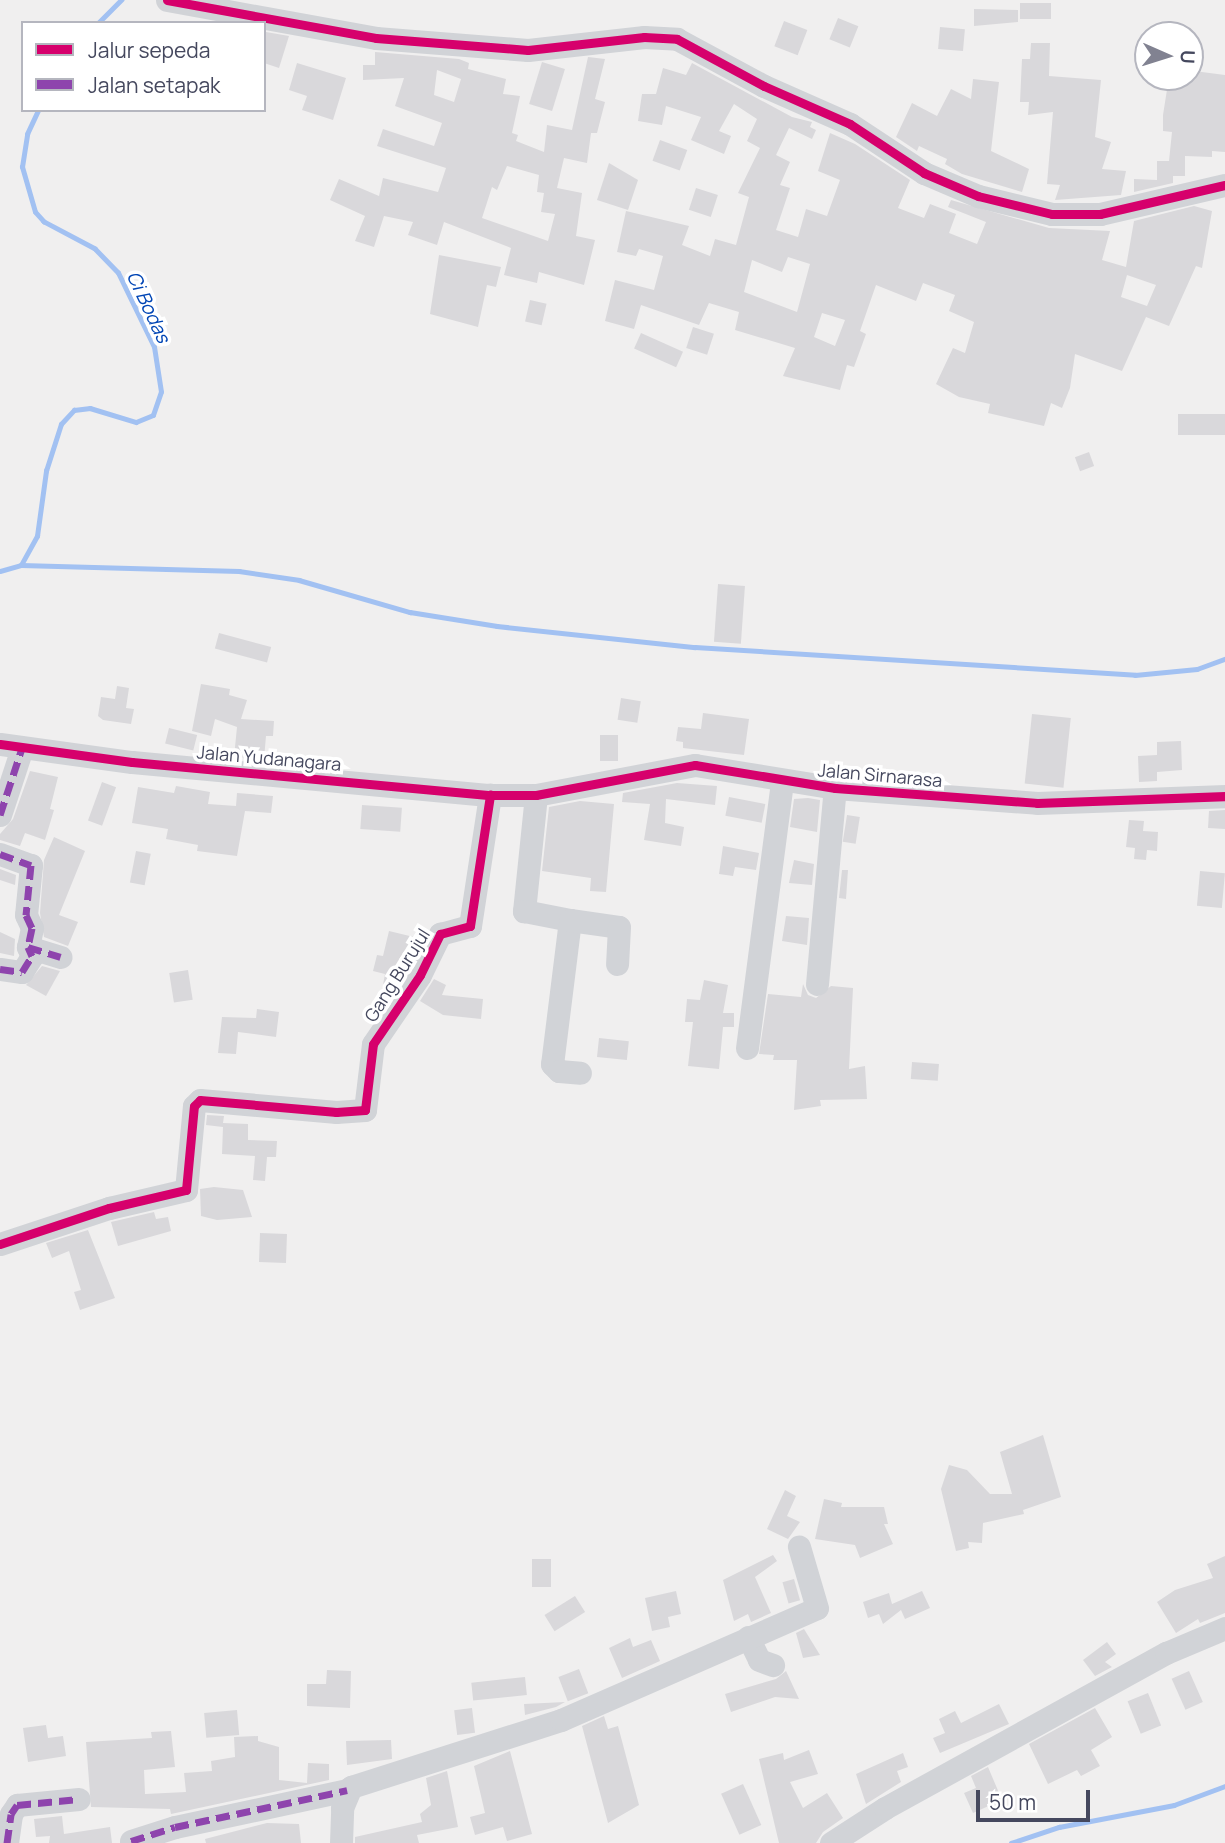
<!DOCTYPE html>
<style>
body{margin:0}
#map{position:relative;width:1225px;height:1843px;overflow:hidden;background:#f0efef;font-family:Manrope,sans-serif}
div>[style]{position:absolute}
.stream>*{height:4.5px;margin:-2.25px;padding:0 2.25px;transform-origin:2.25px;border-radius:2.25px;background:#a2c1f2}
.building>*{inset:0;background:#d9d8db;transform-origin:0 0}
.minor>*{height:23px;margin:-11.5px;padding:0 11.5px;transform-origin:11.5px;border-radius:11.5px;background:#d1d3d7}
.quiet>*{height:7px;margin-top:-3.5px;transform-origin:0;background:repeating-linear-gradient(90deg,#8e44ad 0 14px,transparent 0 21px)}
.cycleway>*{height:9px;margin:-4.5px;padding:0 4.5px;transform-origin:4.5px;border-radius:4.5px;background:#d6006c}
span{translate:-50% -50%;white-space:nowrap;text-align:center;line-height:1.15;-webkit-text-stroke:7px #fff;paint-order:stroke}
.street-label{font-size:18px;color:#45485e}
.water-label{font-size:19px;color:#0045b5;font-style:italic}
.legend{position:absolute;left:21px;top:21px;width:245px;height:91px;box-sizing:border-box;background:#fff;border:2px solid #b5b6bf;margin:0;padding:9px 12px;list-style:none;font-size:21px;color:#45485e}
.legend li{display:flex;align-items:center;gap:14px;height:35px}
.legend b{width:35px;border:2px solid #b5b6bf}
.north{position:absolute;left:1134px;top:21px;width:70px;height:70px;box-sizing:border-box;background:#fff;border:2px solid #b5b6bf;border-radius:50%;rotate:93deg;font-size:19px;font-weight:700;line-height:28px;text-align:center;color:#45485e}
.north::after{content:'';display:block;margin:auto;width:24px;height:32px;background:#818291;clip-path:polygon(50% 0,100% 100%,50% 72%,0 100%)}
.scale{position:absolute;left:976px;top:1790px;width:114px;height:32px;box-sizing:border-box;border:4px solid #45485e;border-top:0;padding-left:9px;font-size:21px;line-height:24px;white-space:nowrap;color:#45485e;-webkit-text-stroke:5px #fff;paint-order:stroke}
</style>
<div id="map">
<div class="stream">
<div style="left:98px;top:23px;width:33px;rotate:-45deg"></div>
<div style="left:21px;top:565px;width:218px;rotate:1.6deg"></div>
<div style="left:239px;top:571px;width:61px;rotate:8.5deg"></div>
<div style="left:299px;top:580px;width:116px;rotate:16.1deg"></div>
<div style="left:410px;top:612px;width:88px;rotate:9.1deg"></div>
<div style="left:497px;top:626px;width:199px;rotate:6.1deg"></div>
<div style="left:695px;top:647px;width:441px;rotate:3.6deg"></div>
<div style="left:1135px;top:675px;width:62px;rotate:-5.5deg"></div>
<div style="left:1197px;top:669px;width:30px;rotate:-20deg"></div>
<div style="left:0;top:571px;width:22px;rotate:-16deg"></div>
<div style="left:21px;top:565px;width:33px;rotate:-61deg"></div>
<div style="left:37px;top:536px;width:66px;rotate:-82.1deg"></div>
<div style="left:46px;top:471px;width:49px;rotate:-72.3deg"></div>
<div style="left:61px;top:424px;width:19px;rotate:-47deg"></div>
<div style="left:74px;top:410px;width:16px;rotate:-7deg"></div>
<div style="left:90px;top:408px;width:48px;rotate:16.9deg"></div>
<div style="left:136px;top:422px;width:18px;rotate:-22deg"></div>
<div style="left:153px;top:415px;width:24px;rotate:-71deg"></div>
<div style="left:161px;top:392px;width:46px;rotate:-98.8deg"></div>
<div style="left:154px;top:347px;width:82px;rotate:-115.9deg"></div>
<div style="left:118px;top:273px;width:33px;rotate:-134deg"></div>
<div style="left:95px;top:249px;width:58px;rotate:-152.1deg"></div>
<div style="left:44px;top:222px;width:13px;rotate:-132deg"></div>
<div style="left:35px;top:212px;width:47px;rotate:-106.1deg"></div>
<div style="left:22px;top:167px;width:33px;rotate:-81deg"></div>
<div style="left:27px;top:134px;width:26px;rotate:-65deg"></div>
<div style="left:1011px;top:1843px;width:51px;rotate:-18.4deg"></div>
<div style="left:1059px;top:1827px;width:117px;rotate:-10.8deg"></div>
<div style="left:1174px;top:1805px;width:54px;rotate:-20.4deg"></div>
</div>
<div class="building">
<div style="left:1020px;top:3px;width:31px;height:16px"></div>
<div style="clip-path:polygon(974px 9px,1018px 10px,1018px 22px,974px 26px)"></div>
<div style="left:838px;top:18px;width:22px;height:23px;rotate:22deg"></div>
<div style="left:784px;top:21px;width:25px;height:27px;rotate:21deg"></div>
<div style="left:940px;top:27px;width:25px;height:22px;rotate:5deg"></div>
<div style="clip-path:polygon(266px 32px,289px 36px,279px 68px,264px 63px)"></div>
<div style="clip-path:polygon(1031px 43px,1050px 43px,1049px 76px,1101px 80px,1095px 137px,1111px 142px,1102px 169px,1126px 171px,1121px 195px,1055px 200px,1060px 185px,1047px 184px,1053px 112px,1028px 115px,1029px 102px,1020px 102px,1022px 59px,1030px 59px)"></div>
<div style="clip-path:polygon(evenodd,375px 52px,459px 59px,469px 63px,468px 69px,506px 79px,503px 94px,520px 96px,512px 133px,518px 135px,516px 141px,544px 152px,547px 125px,572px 130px,588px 57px,605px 59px,595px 99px,605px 102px,597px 133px,591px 133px,587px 163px,564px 158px,557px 188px,582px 193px,576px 236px,595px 240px,584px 285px,539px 272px,537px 283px,504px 275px,511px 248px,444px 222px,437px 245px,408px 235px,413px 222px,384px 216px,374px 247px,355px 241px,365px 216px,330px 200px,339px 179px,379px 196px,383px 178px,438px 192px,446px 168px,377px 146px,383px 129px,434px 146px,442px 123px,395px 106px,404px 78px,363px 80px,363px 65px,375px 65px,375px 52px,437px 70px,461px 79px,454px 102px,434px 95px,437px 70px,375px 52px,507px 166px,539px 175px,537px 192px,544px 193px,541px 212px,555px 214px,548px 241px,482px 218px,492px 187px,497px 190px,507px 166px)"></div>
<div style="left:542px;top:62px;width:24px;height:44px;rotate:17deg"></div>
<div style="clip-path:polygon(297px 63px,346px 78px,333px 120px,302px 110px,307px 96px,289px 90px)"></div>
<div style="clip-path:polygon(evenodd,692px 63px,792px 117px,812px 122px,810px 127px,816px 130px,812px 139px,789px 128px,776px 155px,790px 162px,780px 185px,790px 188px,776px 230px,798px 237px,806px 209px,827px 216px,840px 180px,818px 171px,830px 133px,855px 144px,910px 180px,898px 208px,924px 218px,930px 204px,956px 214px,949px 233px,977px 244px,986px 222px,948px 207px,951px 200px,1049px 228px,1110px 231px,1102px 260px,1126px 267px,1134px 221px,1194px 206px,1212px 211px,1202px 268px,1196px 266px,1169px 326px,1146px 317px,1122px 371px,1075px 354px,1070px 388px,1062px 408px,1051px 403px,1044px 426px,988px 413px,990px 404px,959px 397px,936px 384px,953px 348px,965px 353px,974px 322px,949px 311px,955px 295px,923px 283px,916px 301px,876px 285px,860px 331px,866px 334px,854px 367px,847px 365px,840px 390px,783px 376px,795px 348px,735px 330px,739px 312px,709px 303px,699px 325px,641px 305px,634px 329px,605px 321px,615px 280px,654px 290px,663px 256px,639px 249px,636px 256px,617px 252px,626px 211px,689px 226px,682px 245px,710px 256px,715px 239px,736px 245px,749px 197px,738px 193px,760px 148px,747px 141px,757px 119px,734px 104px,719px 131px,731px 136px,724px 154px,691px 140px,701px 117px,666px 106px,662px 125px,638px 121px,642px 94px,656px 94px,663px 68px,686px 75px,692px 63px,788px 257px,810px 264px,797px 312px,744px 292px,752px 260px,782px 272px,788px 257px,692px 63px,1127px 275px,1156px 285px,1147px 306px,1121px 297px,1127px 275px,692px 63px,822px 313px,845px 320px,835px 346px,814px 337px,822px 313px)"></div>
<div style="clip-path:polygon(1194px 71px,1225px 75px,1225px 152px,1212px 151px,1212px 157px,1185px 156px,1185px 176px,1173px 176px,1173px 183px,1134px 192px,1134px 179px,1157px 180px,1157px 161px,1169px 161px,1172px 132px,1163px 131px,1163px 115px,1169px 77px,1190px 77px)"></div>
<div style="clip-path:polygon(973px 79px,999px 82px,991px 151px,1029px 169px,1022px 192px,962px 174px,945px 164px,947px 159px,919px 146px,917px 151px,896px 137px,912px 103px,937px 116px,951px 89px,971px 99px)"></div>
<div style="left:660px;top:140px;width:29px;height:22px;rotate:20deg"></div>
<div style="clip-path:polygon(609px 163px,638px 180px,628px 210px,597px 200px)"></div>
<div style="left:696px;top:188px;width:23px;height:23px;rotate:18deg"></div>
<div style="clip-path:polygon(439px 255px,501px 267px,496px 287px,487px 285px,478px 327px,430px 314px)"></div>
<div style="left:530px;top:300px;width:17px;height:22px;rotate:13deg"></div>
<div style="left:693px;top:327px;width:22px;height:22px;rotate:18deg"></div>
<div style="left:641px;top:333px;width:46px;height:17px;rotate:24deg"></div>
<div style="left:1225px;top:414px;width:21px;height:47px;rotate:90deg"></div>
<div style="left:1089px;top:452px;width:15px;height:15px;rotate:70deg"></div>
<div style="left:718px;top:584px;width:27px;height:58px;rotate:4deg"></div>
<div style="left:219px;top:633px;width:54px;height:16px;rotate:15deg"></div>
<div style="clip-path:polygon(201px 684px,230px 689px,229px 695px,247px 700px,241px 719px,274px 721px,273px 736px,266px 736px,264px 759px,234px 757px,237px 727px,215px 719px,211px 736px,192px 731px)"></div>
<div style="clip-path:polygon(117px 686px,129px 688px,126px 708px,134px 709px,131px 724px,103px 720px,98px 716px,101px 697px,115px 699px)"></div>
<div style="left:621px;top:698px;width:20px;height:22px;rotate:9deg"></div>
<div style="clip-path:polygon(703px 713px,749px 719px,744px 755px,683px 748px,683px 742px,676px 741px,678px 727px,701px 729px)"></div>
<div style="left:1032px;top:714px;width:39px;height:70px;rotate:6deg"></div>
<div style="left:169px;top:728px;width:29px;height:16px;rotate:14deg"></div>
<div style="left:600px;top:735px;width:18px;height:26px"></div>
<div style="clip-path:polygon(1181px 741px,1182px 770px,1157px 772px,1157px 781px,1139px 782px,1138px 756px,1157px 755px,1157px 742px)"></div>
<div style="clip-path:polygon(30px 771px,58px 777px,50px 809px,54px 810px,45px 840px,25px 833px,20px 846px,0 840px,0 834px,13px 819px)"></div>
<div style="left:102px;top:782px;width:15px;height:41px;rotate:20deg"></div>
<div style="clip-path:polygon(677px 783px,717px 786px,715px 805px,666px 799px,665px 823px,684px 827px,681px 846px,644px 840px,650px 804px,622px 802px,623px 793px)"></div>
<div style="clip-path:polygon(176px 786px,210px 792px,208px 804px,236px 806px,237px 793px,273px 796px,271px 813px,245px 811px,237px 856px,197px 851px,198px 845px,166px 839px,168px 829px,132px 823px,138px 787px,174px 793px)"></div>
<div style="left:729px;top:797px;width:37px;height:19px;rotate:11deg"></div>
<div style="clip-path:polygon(808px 798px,820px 800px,817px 832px,790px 827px,794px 799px)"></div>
<div style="clip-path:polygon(580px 801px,614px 804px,606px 892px,590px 891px,591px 878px,542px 871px,549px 807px)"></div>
<div style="left:362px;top:805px;width:40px;height:24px;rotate:4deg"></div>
<div style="clip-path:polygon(1225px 810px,1225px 829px,1208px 828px,1209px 811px)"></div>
<div style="left:847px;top:815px;width:13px;height:27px;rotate:9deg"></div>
<div style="clip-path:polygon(1129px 820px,1144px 821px,1143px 831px,1158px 832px,1157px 851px,1147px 850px,1146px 860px,1134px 859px,1135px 848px,1126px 847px)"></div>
<div style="clip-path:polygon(54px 837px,85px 851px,59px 915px,78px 922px,68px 946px,44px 937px,40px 913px,44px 860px)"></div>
<div style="clip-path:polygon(723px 846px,759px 853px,756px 870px,735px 867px,733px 876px,719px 874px)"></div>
<div style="left:136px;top:851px;width:15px;height:32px;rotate:11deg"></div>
<div style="clip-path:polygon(794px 860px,814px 864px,812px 885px,789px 883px)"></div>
<div style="clip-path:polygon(0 869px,16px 875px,15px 885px,0 880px)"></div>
<div style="clip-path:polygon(842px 870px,848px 870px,846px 899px,839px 898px)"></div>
<div style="left:1200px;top:871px;width:25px;height:35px;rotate:5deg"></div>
<div style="clip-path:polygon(786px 916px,809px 918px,807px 945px,782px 941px)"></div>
<div style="clip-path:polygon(389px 931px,422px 939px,385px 1002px,380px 1001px,385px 974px,373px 971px,377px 955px,383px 956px)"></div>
<div style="clip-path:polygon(0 932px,15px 939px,14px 956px,0 953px)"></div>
<div style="clip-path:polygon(42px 966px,60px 971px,46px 996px,26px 985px)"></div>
<div style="left:188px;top:970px;width:30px;height:19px;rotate:81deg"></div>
<div style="clip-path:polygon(434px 979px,446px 985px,442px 995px,483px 999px,481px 1019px,443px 1015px,420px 1001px)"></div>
<div style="clip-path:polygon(704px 980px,728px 985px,723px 1013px,734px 1013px,734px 1027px,723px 1027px,719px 1069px,688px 1066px,693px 1022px,685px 1022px,687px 999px,700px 1000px)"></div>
<div style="clip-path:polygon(803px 984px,808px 995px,816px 998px,831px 986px,853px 988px,849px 1069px,865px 1066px,867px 1099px,820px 1100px,821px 1106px,794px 1110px,797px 1060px,773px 1060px,774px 1055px,759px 1054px,768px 994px,801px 997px)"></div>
<div style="clip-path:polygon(257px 1009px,279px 1012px,276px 1037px,238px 1032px,236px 1054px,218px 1053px,222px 1017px,256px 1018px)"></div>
<div style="left:599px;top:1038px;width:30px;height:19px;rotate:6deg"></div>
<div style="left:912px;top:1062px;width:27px;height:17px;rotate:4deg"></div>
<div style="clip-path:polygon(207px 1115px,224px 1116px,223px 1123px,248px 1124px,248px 1140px,277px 1141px,276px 1157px,267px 1157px,265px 1181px,253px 1180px,255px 1156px,222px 1154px,223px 1127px,206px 1125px)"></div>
<div style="clip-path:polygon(214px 1187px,243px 1190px,252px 1217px,217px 1220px,201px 1216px,200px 1189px)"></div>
<div style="clip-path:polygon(154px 1212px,156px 1219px,168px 1217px,171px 1231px,118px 1246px,111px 1222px)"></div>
<div style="clip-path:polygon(88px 1230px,115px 1298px,80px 1310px,74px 1292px,81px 1290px,69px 1251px,52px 1258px,46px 1243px)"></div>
<div style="left:260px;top:1233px;width:27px;height:29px;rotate:2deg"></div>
<div style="clip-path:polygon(1043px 1435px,1061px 1497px,1023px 1510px,1024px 1514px,983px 1523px,982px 1543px,968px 1542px,969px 1548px,956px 1551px,941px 1489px,949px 1465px,967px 1470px,990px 1494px,1012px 1494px,1000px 1452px)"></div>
<div style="clip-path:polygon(785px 1490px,796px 1496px,787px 1516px,800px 1522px,788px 1539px,767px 1529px)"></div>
<div style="clip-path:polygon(824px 1499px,842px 1503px,841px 1507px,884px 1507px,888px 1524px,884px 1524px,893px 1544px,860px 1558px,855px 1545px,815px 1539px)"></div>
<div style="clip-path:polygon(773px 1555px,777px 1561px,755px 1577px,771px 1613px,751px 1622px,748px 1614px,734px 1621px,723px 1580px)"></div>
<div style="clip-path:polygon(1225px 1556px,1225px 1613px,1200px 1623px,1198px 1619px,1176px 1633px,1157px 1602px,1175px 1590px,1213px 1578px,1207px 1564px)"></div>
<div style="left:532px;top:1559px;width:19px;height:28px"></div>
<div style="left:794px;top:1579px;width:22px;height:12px;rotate:74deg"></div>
<div style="clip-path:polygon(676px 1591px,681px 1614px,668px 1617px,670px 1627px,652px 1631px,645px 1598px)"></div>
<div style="clip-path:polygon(922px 1591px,930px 1608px,905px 1619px,901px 1610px,883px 1624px,879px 1614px,868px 1618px,863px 1602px,889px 1593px,892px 1604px)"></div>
<div style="left:575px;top:1596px;width:19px;height:36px;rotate:58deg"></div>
<div style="clip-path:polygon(804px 1629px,820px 1655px,803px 1658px,796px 1633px)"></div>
<div style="clip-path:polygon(630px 1638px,633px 1647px,651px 1640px,660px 1661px,622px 1678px,609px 1648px)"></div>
<div style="clip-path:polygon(1107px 1642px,1116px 1654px,1105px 1662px,1112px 1667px,1095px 1676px,1083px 1660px)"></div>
<div style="left:579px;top:1669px;width:26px;height:22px;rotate:69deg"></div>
<div style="clip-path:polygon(327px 1670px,351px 1671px,350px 1708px,307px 1706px,307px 1684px,326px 1684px)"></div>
<div style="clip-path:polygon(786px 1671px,799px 1699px,775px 1697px,731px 1712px,725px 1694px,776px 1679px)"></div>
<div style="left:1189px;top:1671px;width:34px;height:19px;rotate:66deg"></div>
<div style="left:525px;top:1677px;width:18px;height:54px;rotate:84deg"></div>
<div style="left:1148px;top:1693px;width:35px;height:22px;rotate:68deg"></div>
<div style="clip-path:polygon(565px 1702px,556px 1707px,525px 1715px,524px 1704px)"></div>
<div style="clip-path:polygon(999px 1704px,1009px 1724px,940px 1753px,933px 1738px,945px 1733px,939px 1719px,955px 1711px,961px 1723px)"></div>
<div style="left:472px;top:1708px;width:25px;height:18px;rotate:83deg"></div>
<div style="clip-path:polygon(1095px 1708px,1112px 1737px,1091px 1750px,1100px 1766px,1081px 1776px,1077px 1770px,1048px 1784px,1029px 1744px)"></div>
<div style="left:237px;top:1710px;width:25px;height:33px;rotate:85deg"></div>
<div style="clip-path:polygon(604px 1716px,608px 1729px,618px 1726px,639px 1805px,608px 1823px,582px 1726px)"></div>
<div style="clip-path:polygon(46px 1725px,48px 1738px,63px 1736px,66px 1756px,28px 1762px,23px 1728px)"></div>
<div style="clip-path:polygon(171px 1731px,175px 1767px,144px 1770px,145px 1794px,186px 1792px,184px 1773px,212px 1771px,211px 1761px,235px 1757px,234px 1737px,258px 1736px,258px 1741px,279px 1747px,279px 1780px,307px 1783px,308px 1763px,329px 1764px,329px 1780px,171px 1814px,170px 1809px,91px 1807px,86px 1742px,152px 1738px,151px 1732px)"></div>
<div style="clip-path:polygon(391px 1740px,392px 1759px,347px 1765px,346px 1741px)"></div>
<div style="clip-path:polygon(809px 1750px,818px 1774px,790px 1782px,803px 1808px,827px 1793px,843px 1818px,823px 1832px,816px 1843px,779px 1843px,759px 1759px,783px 1753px,784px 1760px)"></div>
<div style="clip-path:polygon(510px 1751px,532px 1834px,507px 1841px,503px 1827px,475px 1835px,470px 1817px,485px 1813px,474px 1766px)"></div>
<div style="clip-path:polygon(903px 1753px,908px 1767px,897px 1771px,901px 1782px,866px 1804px,856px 1774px)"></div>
<div style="clip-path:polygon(988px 1767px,1002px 1800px,973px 1813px,964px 1793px,976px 1788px,971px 1776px)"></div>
<div style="clip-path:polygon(447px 1771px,458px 1827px,417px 1835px,419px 1843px,355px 1843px,355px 1837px,422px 1822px,420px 1814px,431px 1805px,426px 1778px)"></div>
<div style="left:743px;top:1784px;width:45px;height:24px;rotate:66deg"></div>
<div style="clip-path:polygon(62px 1816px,64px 1834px,110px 1827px,112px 1843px,49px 1843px,50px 1836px,36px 1837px,34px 1819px)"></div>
<div style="clip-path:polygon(299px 1824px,301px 1843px,206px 1843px,205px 1839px,267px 1823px)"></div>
</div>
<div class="minor">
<div style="left:167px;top:0;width:212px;rotate:10.3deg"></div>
<div style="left:376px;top:38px;width:152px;rotate:4.5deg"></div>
<div style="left:528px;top:50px;width:117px;rotate:-6.4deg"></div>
<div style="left:644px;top:37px;width:33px;rotate:3deg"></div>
<div style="left:677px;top:39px;width:99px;rotate:28.4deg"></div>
<div style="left:764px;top:86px;width:94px;rotate:23.8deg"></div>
<div style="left:850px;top:124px;width:89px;rotate:33.5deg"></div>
<div style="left:924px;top:173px;width:59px;rotate:23.1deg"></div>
<div style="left:978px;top:196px;width:76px;rotate:13.7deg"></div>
<div style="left:1052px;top:214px;width:48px"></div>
<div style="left:1100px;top:214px;width:128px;rotate:-13.1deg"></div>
<div style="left:0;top:744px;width:133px;rotate:7.8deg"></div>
<div style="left:132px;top:762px;width:360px;rotate:5.3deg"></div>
<div style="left:490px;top:795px;width:46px"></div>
<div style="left:536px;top:795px;width:162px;rotate:-10.7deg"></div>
<div style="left:695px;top:765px;width:142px;rotate:9.3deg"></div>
<div style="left:835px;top:788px;width:203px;rotate:4.2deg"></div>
<div style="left:1037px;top:803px;width:188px;rotate:-2.1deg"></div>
<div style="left:536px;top:795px;width:117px;rotate:95.9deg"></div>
<div style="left:524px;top:911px;width:47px;rotate:11.1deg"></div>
<div style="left:570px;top:920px;width:145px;rotate:97.1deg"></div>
<div style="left:552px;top:1064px;width:10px;rotate:45deg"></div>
<div style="left:559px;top:1071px;width:21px;rotate:5deg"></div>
<div style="left:0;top:815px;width:71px;rotate:-71.8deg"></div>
<div style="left:0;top:854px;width:33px;rotate:20deg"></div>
<div style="left:31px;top:865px;width:50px;rotate:95.7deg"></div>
<div style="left:26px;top:915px;width:14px;rotate:65deg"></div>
<div style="left:32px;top:928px;width:19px;rotate:102deg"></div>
<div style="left:28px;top:947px;width:34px;rotate:17deg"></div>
<div style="left:570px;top:920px;width:49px;rotate:8.1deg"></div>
<div style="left:619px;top:927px;width:37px;rotate:93deg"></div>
<div style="left:0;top:969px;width:22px;rotate:8deg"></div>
<div style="left:22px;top:972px;width:19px;rotate:-58deg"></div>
<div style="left:32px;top:956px;width:10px;rotate:-114deg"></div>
<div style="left:817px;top:984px;width:197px;rotate:-84.8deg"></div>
<div style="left:747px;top:1048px;width:268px;rotate:-82.5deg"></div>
<div style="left:0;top:1244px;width:115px;rotate:-18.3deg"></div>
<div style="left:109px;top:1208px;width:79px;rotate:-13.2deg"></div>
<div style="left:186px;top:1190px;width:84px;rotate:-84.6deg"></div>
<div style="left:194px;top:1106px;width:8px;rotate:-45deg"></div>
<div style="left:200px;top:1100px;width:137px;rotate:5deg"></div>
<div style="left:336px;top:1112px;width:29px;rotate:-4deg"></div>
<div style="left:365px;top:1110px;width:66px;rotate:-83.1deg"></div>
<div style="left:373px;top:1044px;width:83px;rotate:-55.7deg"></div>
<div style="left:420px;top:975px;width:46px;rotate:-64deg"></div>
<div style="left:440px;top:934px;width:31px;rotate:-15deg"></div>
<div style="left:470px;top:926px;width:133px;rotate:-81.3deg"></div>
<div style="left:748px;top:1637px;width:25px;rotate:64deg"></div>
<div style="left:759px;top:1660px;width:15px;rotate:20deg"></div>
<div style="left:131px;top:1841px;width:46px;rotate:-17.7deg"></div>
<div style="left:175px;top:1827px;width:176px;rotate:-12.1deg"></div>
<div style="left:7px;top:1843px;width:29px;rotate:-82deg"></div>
<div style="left:11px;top:1814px;width:11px;rotate:-56deg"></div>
<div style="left:17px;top:1805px;width:62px;rotate:-5.5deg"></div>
<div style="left:341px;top:1843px;width:35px;rotate:-88deg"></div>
<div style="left:342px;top:1808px;width:23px;rotate:-67deg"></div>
<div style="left:351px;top:1787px;width:220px;rotate:-17.7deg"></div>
<div style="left:561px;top:1720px;width:279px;rotate:-23.6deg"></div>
<div style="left:817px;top:1608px;width:64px;rotate:-106.4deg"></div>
<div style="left:831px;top:1843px;width:64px;rotate:-32.9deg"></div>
<div style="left:885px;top:1808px;width:321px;rotate:-28.9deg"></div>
<div style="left:1166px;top:1653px;width:64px;rotate:-23deg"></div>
</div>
<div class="quiet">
<div style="left:0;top:815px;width:71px;rotate:-71.8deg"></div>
<div style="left:0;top:854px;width:33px;rotate:20deg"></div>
<div style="left:31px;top:865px;width:50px;rotate:95.7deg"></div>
<div style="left:26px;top:915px;width:14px;rotate:65deg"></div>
<div style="left:32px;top:928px;width:19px;rotate:102deg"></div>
<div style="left:28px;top:947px;width:34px;rotate:17deg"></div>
<div style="left:0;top:969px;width:22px;rotate:8deg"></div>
<div style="left:22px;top:972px;width:19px;rotate:-58deg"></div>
<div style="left:32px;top:956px;width:10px;rotate:-114deg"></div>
<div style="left:131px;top:1841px;width:46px;rotate:-17.7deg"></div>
<div style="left:175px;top:1827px;width:176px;rotate:-12.1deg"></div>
<div style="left:7px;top:1843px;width:29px;rotate:-82deg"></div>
<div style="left:11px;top:1814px;width:11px;rotate:-56deg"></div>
<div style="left:17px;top:1805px;width:62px;rotate:-5.5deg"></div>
</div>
<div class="cycleway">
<div style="left:167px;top:0;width:212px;rotate:10.3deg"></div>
<div style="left:376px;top:38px;width:152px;rotate:4.5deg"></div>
<div style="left:528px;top:50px;width:117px;rotate:-6.4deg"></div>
<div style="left:644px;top:37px;width:33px;rotate:3deg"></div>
<div style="left:677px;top:39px;width:99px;rotate:28.4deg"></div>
<div style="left:764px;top:86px;width:94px;rotate:23.8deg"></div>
<div style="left:850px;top:124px;width:89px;rotate:33.5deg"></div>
<div style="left:924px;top:173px;width:59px;rotate:23.1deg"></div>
<div style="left:978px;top:196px;width:76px;rotate:13.7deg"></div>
<div style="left:1052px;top:214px;width:48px"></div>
<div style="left:1100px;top:214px;width:128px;rotate:-13.1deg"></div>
<div style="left:0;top:744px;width:133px;rotate:7.8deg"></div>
<div style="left:132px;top:762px;width:360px;rotate:5.3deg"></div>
<div style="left:490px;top:795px;width:46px"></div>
<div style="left:536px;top:795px;width:162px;rotate:-10.7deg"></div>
<div style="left:695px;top:765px;width:142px;rotate:9.3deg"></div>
<div style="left:835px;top:788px;width:203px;rotate:4.2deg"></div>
<div style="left:1037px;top:803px;width:188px;rotate:-2.1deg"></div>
<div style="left:0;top:1244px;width:115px;rotate:-18.3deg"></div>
<div style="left:109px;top:1208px;width:79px;rotate:-13.2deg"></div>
<div style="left:186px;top:1190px;width:84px;rotate:-84.6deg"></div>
<div style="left:194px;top:1106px;width:8px;rotate:-45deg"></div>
<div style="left:200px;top:1100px;width:137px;rotate:5deg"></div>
<div style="left:336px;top:1112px;width:29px;rotate:-4deg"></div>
<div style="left:365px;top:1110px;width:66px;rotate:-83.1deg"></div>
<div style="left:373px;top:1044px;width:83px;rotate:-55.7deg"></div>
<div style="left:420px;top:975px;width:46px;rotate:-64deg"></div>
<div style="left:440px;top:934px;width:31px;rotate:-15deg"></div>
<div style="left:470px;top:926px;width:133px;rotate:-81.3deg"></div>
</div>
<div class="street-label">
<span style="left:269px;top:758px;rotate:5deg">Jalan Yudanagara</span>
<span style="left:880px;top:775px;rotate:5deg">Jalan Sirnarasa</span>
<span style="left:397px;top:975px;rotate:-58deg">Gang Burujul</span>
</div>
<div class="water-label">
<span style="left:148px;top:307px;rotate:65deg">Ci Bodas</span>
</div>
<ul class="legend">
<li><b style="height:9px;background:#d6006c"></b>Jalur sepeda</li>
<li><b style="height:9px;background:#8e44ad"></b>Jalan setapak</li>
</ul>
<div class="north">U</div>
<div class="scale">50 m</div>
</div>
